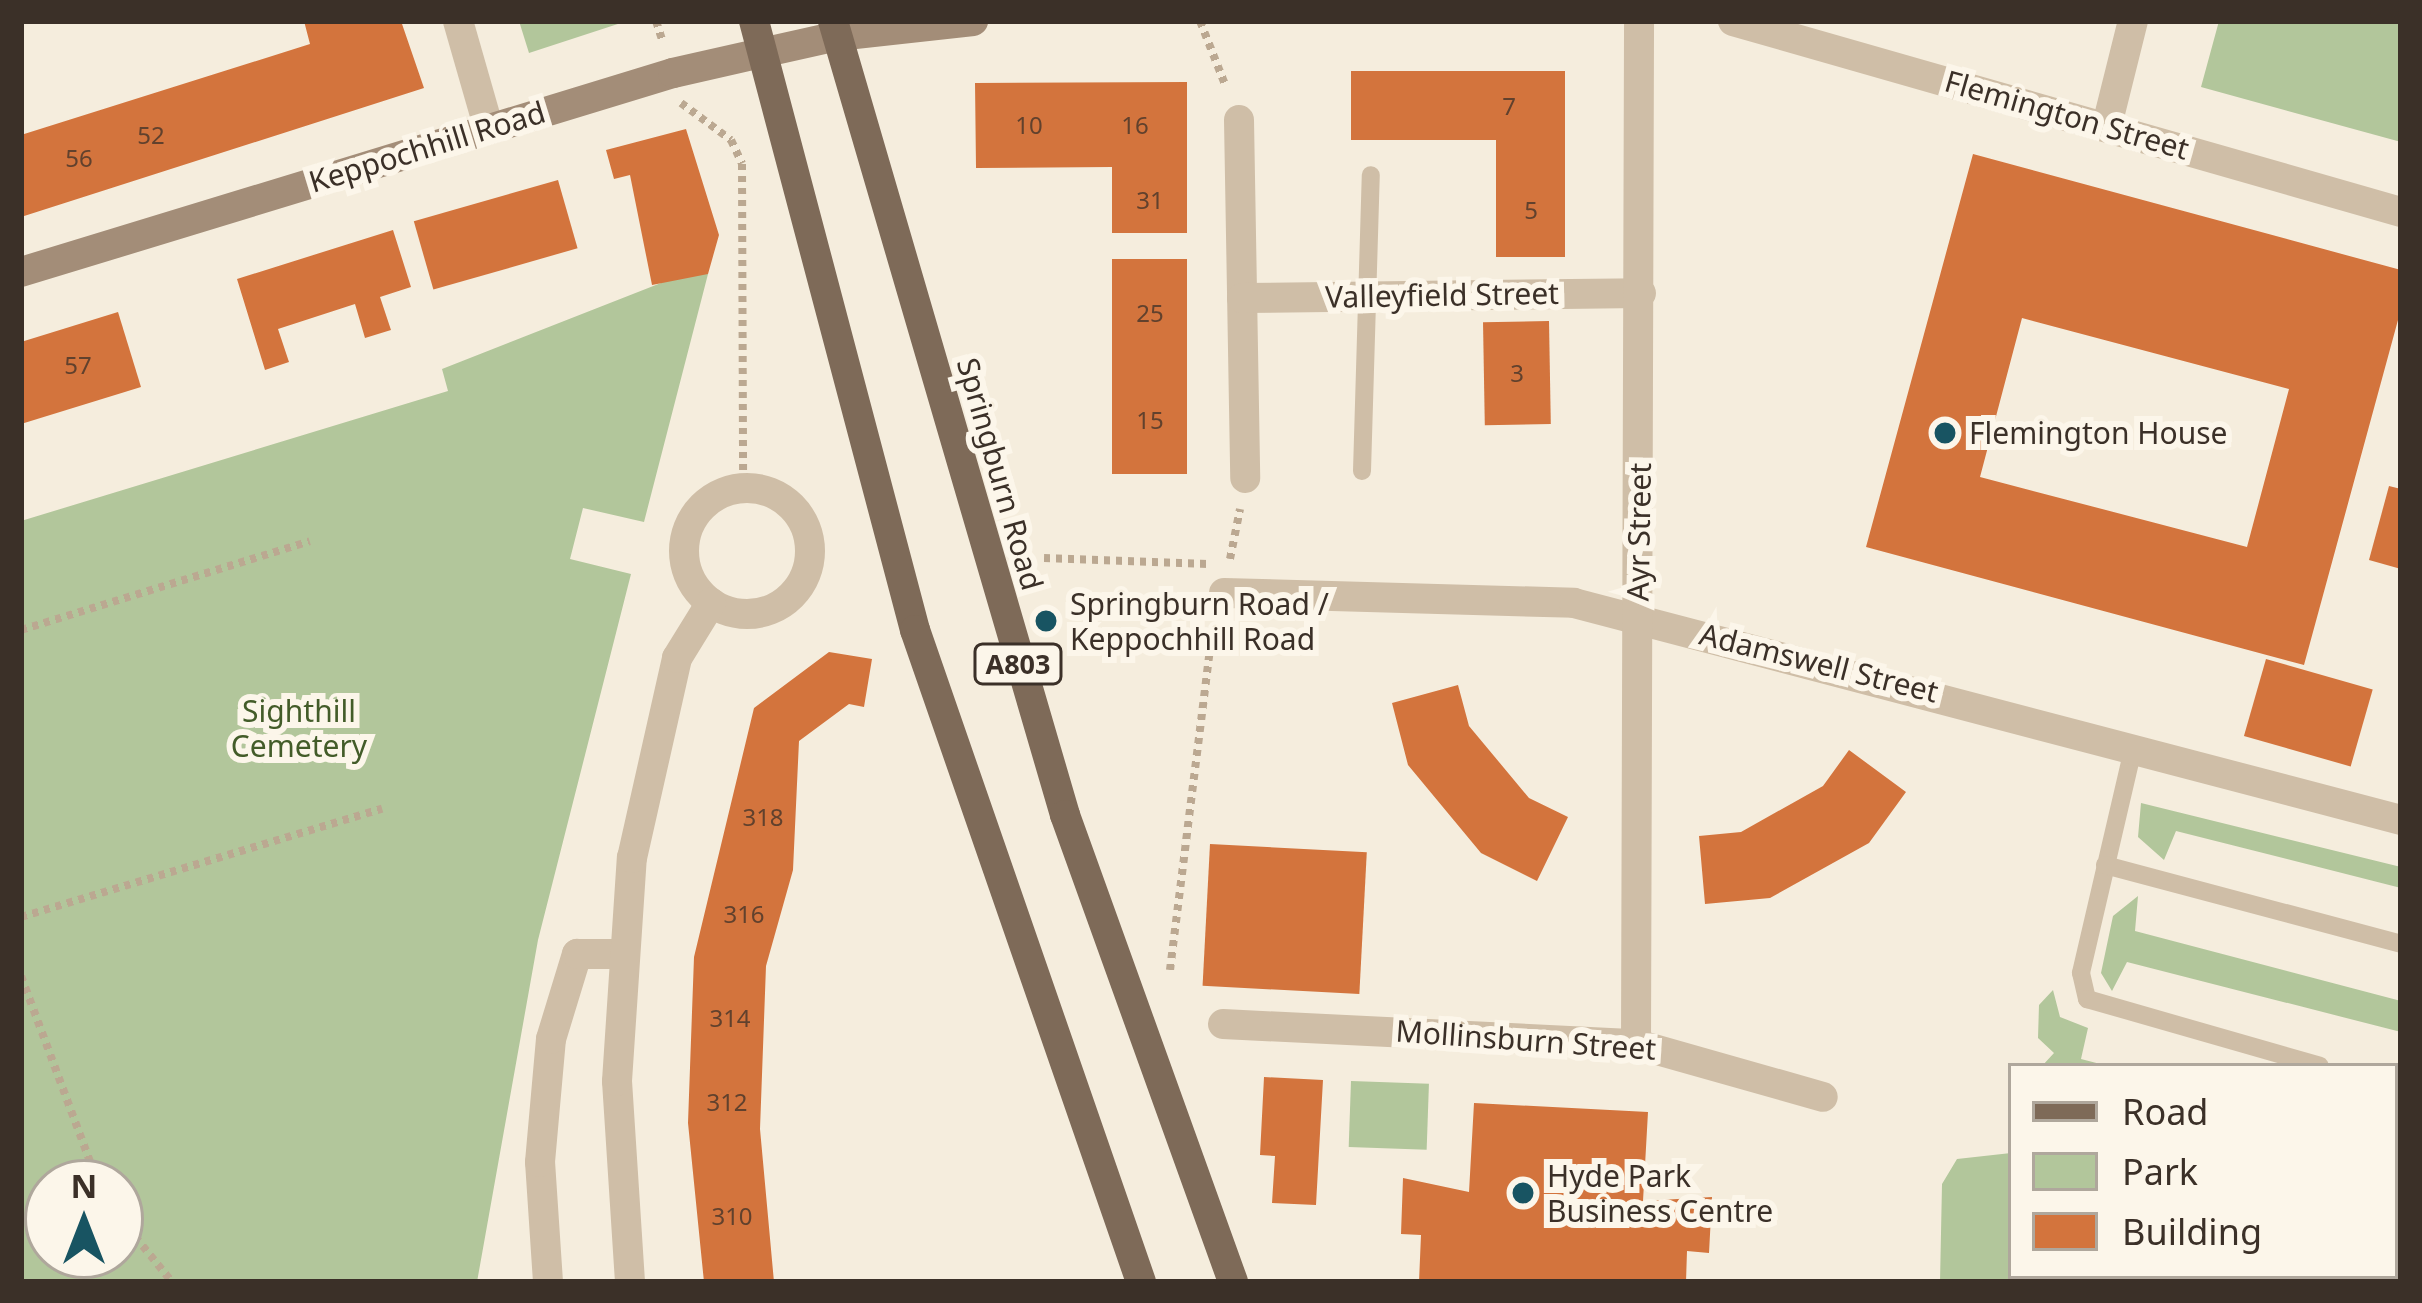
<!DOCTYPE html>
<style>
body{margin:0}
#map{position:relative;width:2422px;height:1303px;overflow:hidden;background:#f5eddd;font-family:"Noto Sans",sans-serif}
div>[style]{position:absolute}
.green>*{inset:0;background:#b2c69b;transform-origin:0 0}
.building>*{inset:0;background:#d3743d;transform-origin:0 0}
.path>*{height:8px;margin-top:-4px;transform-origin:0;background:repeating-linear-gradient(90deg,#bba891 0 6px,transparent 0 12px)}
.lane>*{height:18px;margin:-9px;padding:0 9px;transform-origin:9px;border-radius:9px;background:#cfbea7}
.street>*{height:30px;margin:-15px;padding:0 15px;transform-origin:15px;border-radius:15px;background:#cfbea7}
.street>.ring{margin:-15px;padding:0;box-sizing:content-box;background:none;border:30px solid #cfbea7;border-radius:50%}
.secondary>*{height:30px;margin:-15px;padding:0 15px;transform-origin:15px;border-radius:15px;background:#a38d78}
.primary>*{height:30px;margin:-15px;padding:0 15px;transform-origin:15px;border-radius:15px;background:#7e6a58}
.dots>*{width:33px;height:33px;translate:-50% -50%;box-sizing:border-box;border:6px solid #fcf6ea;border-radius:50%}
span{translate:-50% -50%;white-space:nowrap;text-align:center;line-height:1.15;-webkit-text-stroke:12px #fcf6ea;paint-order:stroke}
.number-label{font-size:24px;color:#61412d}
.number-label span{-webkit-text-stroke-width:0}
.shield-label span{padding:3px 9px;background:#fcf6ea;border:3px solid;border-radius:9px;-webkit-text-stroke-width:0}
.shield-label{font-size:27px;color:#3b3028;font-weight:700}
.street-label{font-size:30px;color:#3b3028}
.poi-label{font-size:30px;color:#3b3028}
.left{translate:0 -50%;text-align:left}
.park-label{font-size:30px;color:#435c29}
.frame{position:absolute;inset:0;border:24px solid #3b3028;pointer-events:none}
.legend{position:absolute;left:2008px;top:1063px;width:390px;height:216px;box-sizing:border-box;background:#fcf6ea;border:3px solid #afa79c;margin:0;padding:15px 21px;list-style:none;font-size:36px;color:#3b3028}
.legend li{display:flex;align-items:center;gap:24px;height:60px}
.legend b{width:60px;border:3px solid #afa79c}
.north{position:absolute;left:24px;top:1159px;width:120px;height:120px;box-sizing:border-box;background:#fcf6ea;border:3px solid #afa79c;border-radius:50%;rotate:0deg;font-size:33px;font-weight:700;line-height:48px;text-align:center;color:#3b3028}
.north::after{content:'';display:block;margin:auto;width:42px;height:54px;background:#185462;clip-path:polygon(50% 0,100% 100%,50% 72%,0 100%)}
</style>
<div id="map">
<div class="green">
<div style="clip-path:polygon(519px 21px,627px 21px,529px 53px)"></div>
<div style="clip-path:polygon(2219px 21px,2401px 21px,2401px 142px,2201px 87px)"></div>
<div style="clip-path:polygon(evenodd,689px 272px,708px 274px,644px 522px,583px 508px,570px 559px,631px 574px,538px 940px,477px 1282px,21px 1282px,21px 521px,448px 391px,442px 369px,689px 272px,48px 1183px,120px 1183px,120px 1255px,48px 1255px,48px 1183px)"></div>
<div style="clip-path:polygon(2141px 803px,2401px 867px,2401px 888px,2176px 831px,2164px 860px,2138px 837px)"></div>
<div style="clip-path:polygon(2138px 896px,2135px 931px,2401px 1001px,2401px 1032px,2127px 962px,2112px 991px,2101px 973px,2113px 916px)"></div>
<div style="clip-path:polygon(2053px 990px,2060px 1017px,2088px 1028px,2081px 1059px,2108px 1066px,2042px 1066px,2054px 1053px,2038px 1038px,2039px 1005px)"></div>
<div style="left:1351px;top:1081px;width:78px;height:66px;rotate:2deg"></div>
<div style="clip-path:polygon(2395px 1138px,2401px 1282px,1940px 1282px,1942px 1184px,1957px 1159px,2011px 1153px,2011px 1276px,2395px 1276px)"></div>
</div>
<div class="building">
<div style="clip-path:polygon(304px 21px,401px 21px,424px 88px,21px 217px,21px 135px,310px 44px)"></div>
<div style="clip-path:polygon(1351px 71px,1565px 71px,1565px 257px,1496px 257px,1496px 140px,1351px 140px)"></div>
<div style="clip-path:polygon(1187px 82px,1187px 233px,1112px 233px,1112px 167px,976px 168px,975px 83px)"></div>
<div style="clip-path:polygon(686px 129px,719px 235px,708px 274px,652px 285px,630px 175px,614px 179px,606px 150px)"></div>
<div style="clip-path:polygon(evenodd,1973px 154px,2401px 270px,2401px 309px,2304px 665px,1866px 547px,1973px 154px,2022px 318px,2289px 389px,2247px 547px,1980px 477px,2022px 318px)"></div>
<div style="left:558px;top:180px;width:71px;height:150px;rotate:74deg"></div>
<div style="clip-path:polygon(393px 230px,411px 287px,380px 297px,391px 330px,365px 338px,355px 304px,278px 329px,289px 362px,265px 370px,237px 279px)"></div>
<div style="left:1112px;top:259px;width:75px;height:215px"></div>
<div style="clip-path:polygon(118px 312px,141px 387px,21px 424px,21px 342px)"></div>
<div style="left:1549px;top:321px;width:103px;height:66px;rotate:89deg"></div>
<div style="clip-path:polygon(2389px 486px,2401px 489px,2401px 569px,2369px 560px)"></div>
<div style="clip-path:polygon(829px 652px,872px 659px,864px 707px,849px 704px,799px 741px,793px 870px,766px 966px,760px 1129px,774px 1282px,704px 1282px,688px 1123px,694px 957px,754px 708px)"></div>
<div style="left:2266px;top:659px;width:111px;height:80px;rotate:16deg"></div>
<div style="clip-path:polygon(1458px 685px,1469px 726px,1529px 798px,1568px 817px,1537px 881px,1481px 853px,1408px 765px,1392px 703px)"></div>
<div style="clip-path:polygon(1849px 750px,1906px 792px,1869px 843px,1770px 898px,1705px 904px,1699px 836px,1741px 832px,1823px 786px)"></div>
<div style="left:1210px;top:844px;width:157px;height:142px;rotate:3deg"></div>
<div style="clip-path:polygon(1264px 1077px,1323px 1080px,1316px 1205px,1272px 1203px,1275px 1156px,1260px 1155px)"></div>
<div style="clip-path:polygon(1474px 1103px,1648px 1112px,1643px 1201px,1712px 1197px,1709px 1253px,1687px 1251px,1686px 1282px,1419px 1282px,1421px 1235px,1401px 1234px,1403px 1178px,1469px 1192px)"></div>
</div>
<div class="path">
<div style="left:656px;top:21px;width:22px;rotate:72deg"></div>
<div style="left:1200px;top:21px;width:71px;rotate:68.5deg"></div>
<div style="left:681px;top:103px;width:62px;rotate:36.5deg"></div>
<div style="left:731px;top:140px;width:26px;rotate:65deg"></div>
<div style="left:742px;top:164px;width:324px;rotate:89.8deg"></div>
<div style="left:1044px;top:558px;width:164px;rotate:2.1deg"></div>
<div style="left:1230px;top:559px;width:51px;rotate:-78.7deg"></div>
<div style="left:21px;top:630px;width:302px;rotate:-17.1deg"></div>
<div style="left:21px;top:917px;width:377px;rotate:-16.7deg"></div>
<div style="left:1170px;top:970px;width:347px;rotate:-82.9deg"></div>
<div style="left:21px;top:976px;width:221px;rotate:69.6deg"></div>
<div style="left:120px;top:1218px;width:82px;rotate:50.9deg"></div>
</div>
<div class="lane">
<div style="left:1362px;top:471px;width:296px;rotate:-88.3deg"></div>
<div style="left:2134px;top:745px;width:234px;rotate:103.1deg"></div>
<div style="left:2081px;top:973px;width:27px;rotate:77deg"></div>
<div style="left:2087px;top:999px;width:242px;rotate:16deg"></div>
<div style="left:2105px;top:865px;width:306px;rotate:14.9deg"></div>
<div style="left:2395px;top:1085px;width:6px;rotate:18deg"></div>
</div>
<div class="street">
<div style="left:458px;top:21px;width:112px;rotate:74deg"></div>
<div style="left:1733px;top:21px;width:695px;rotate:15.96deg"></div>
<div style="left:1239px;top:120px;width:358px;rotate:89deg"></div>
<div style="left:2107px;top:125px;width:107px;rotate:-76deg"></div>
<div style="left:1242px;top:298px;width:399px;rotate:-0.7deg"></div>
<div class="ring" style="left:684px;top:488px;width:96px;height:96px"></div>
<div style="left:1224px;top:593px;width:350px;rotate:1.6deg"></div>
<div style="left:1574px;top:603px;width:855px;rotate:14.7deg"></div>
<div style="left:1223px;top:1024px;width:413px;rotate:2.8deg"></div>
<div style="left:1636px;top:1044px;width:194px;rotate:15.8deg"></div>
<div style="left:1636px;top:1044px;width:1023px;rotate:-89.83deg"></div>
<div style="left:548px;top:1282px;width:120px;rotate:-93.8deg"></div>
<div style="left:540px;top:1162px;width:123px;rotate:-84.9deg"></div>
<div style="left:551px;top:1039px;width:89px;rotate:-73deg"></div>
<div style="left:577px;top:954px;width:46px"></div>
<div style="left:630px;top:1282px;width:201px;rotate:-93.7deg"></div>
<div style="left:617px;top:1081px;width:224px;rotate:-86.2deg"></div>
<div style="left:632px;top:858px;width:205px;rotate:-77.3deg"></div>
<div style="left:677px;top:658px;width:65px;rotate:-58.3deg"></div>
</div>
<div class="secondary">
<div style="left:21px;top:272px;width:682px;rotate:-16.97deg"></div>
<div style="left:673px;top:73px;width:168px;rotate:-12.7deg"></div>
<div style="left:837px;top:36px;width:137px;rotate:-6.3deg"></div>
</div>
<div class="primary">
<div style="left:754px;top:21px;width:630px;rotate:75.19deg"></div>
<div style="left:915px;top:630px;width:690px;rotate:70.88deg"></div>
<div style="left:833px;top:21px;width:827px;rotate:73.71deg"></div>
<div style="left:1065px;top:815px;width:496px;rotate:70.2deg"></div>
</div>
<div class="dots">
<div style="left:1945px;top:433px;background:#185462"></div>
<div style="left:1046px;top:621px;background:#185462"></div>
<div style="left:1523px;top:1193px;background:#185462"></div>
</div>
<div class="number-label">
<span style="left:1509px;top:106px">7</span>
<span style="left:1029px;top:125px">10</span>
<span style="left:1135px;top:125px">16</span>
<span style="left:151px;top:135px">52</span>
<span style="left:79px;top:158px">56</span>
<span style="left:1150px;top:200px">31</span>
<span style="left:1531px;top:210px">5</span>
<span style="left:1150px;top:313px">25</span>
<span style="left:78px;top:365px">57</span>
<span style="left:1517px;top:373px">3</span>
<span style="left:1150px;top:420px">15</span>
<span style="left:763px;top:817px">318</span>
<span style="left:744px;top:914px">316</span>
<span style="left:730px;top:1018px">314</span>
<span style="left:727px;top:1102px">312</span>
<span style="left:732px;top:1216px">310</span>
</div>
<div class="shield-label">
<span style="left:1018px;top:664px">A803</span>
</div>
<div class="street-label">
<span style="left:2067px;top:115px;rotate:16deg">Flemington Street</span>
<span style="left:427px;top:147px;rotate:-17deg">Keppochhill Road</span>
<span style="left:1442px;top:295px;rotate:-1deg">Valleyfield Street</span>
<span style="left:1000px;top:474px;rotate:74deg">Springburn Road</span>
<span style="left:1639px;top:532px;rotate:-89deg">Ayr Street</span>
<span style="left:1819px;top:663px;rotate:14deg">Adamswell Street</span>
<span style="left:1526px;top:1040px;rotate:4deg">Mollinsburn Street</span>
</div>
<div class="poi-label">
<span class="left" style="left:1969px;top:433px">Flemington House</span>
<span class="left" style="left:1070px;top:621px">Springburn Road /<br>Keppochhill Road</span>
<span class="left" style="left:1547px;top:1193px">Hyde Park<br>Business Centre</span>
</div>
<div class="park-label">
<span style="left:299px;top:728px">Sighthill<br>Cemetery</span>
</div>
<div class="frame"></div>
<ul class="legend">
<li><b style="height:15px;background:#7e6a58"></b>Road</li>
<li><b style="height:33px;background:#b2c69b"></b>Park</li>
<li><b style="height:33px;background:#d3743d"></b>Building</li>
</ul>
<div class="north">N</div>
</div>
